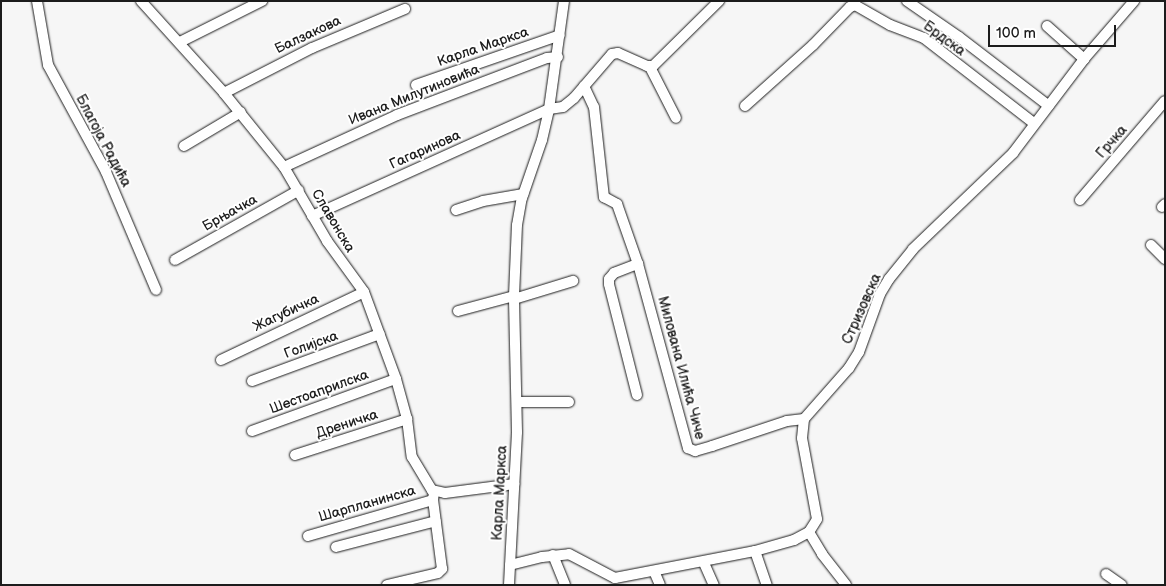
<!DOCTYPE html>
<meta charset="utf-8">
<style>
body{margin:0}
#map{position:relative;width:1166px;height:586px;overflow:hidden;background:#f6f6f6;font-family:"Balsamiq Sans",sans-serif}
div>[style]{position:absolute}
.roads{filter:drop-shadow(0 0 1px #1c1c1c) drop-shadow(0 0 1px #1c1c1c)}
.street>*{height:10px;margin:-5px;padding:0 5px;transform-origin:5px;border-radius:5px;background:#fff}
span{translate:-50% -50%;white-space:nowrap;text-align:center;line-height:1.15;-webkit-text-stroke:4px #fff;paint-order:stroke}
.street-label{font-size:14px;color:#1c1c1c}
.frame{position:absolute;inset:0;border:2px solid #1c1c1c;pointer-events:none}
.scale{position:absolute;left:988px;top:25px;width:128px;height:22px;box-sizing:border-box;border:2px solid #1c1c1c;border-top:0;padding-left:6px;font-size:15px;line-height:18px;white-space:nowrap;color:#1c1c1c;-webkit-text-stroke:4px #fff;paint-order:stroke}
</style>
<div id="map">
<div class="roads">
<div class="street">
<div style="left:37px;top:1px;width:65px;rotate:80.2deg"></div>
<div style="left:48px;top:65px;width:122px;rotate:61.5deg"></div>
<div style="left:106px;top:172px;width:128px;rotate:67deg"></div>
<div style="left:141px;top:1px;width:124px;rotate:47.9deg"></div>
<div style="left:224px;top:93px;width:95px;rotate:51deg"></div>
<div style="left:284px;top:167px;width:86px;rotate:59.8deg"></div>
<div style="left:327px;top:241px;width:63px;rotate:54deg"></div>
<div style="left:364px;top:292px;width:93px;rotate:69.8deg"></div>
<div style="left:396px;top:379px;width:41px;rotate:74.6deg"></div>
<div style="left:407px;top:419px;width:38px;rotate:83deg"></div>
<div style="left:412px;top:457px;width:39px;rotate:59deg"></div>
<div style="left:432px;top:490px;width:13px;rotate:13deg"></div>
<div style="left:445px;top:493px;width:70px;rotate:-7.4deg"></div>
<div style="left:907px;top:1px;width:63px;rotate:34.7deg"></div>
<div style="left:959px;top:37px;width:113px;rotate:37.5deg"></div>
<div style="left:1047px;top:26px;width:50px;rotate:41.7deg"></div>
<div style="left:180px;top:42px;width:92px;rotate:-26.6deg"></div>
<div style="left:650px;top:67px;width:57px;rotate:63deg"></div>
<div style="left:416px;top:85px;width:152px;rotate:-19.1deg"></div>
<div style="left:584px;top:86px;width:23px;rotate:65deg"></div>
<div style="left:594px;top:107px;width:91px;rotate:83.7deg"></div>
<div style="left:604px;top:197px;width:15px;rotate:28deg"></div>
<div style="left:617px;top:204px;width:64px;rotate:70.7deg"></div>
<div style="left:638px;top:264px;width:191px;rotate:74.8deg"></div>
<div style="left:688px;top:448px;width:8px;rotate:23deg"></div>
<div style="left:695px;top:451px;width:18px;rotate:-16deg"></div>
<div style="left:712px;top:446px;width:79px;rotate:-18.4deg"></div>
<div style="left:787px;top:421px;width:17px;rotate:-7deg"></div>
<div style="left:224px;top:93px;width:99px;rotate:-27.1deg"></div>
<div style="left:312px;top:48px;width:101px;rotate:-22.8deg"></div>
<div style="left:745px;top:106px;width:91px;rotate:-41.9deg"></div>
<div style="left:813px;top:45px;width:53px;rotate:-45.8deg"></div>
<div style="left:850px;top:7px;width:5px;rotate:-22deg"></div>
<div style="left:855px;top:5px;width:40px;rotate:29.7deg"></div>
<div style="left:890px;top:25px;width:36px;rotate:21deg"></div>
<div style="left:924px;top:38px;width:140px;rotate:37.8deg"></div>
<div style="left:184px;top:146px;width:66px;rotate:-30.8deg"></div>
<div style="left:284px;top:167px;width:124px;rotate:-24.7deg"></div>
<div style="left:397px;top:115px;width:160px;rotate:-20.8deg"></div>
<div style="left:547px;top:58px;width:11px;rotate:-5deg"></div>
<div style="left:1080px;top:200px;width:130px;rotate:-49.4deg"></div>
<div style="left:1162px;top:207px;width:4px;rotate:-45deg"></div>
<div style="left:456px;top:210px;width:28px;rotate:-18deg"></div>
<div style="left:483px;top:201px;width:41px;rotate:-9.9deg"></div>
<div style="left:312px;top:216px;width:260px;rotate:-24.3deg"></div>
<div style="left:549px;top:109px;width:14px;rotate:-8deg"></div>
<div style="left:563px;top:107px;width:14px;rotate:-39deg"></div>
<div style="left:574px;top:98px;width:58px;rotate:-49.2deg"></div>
<div style="left:612px;top:54px;width:6px;rotate:-9deg"></div>
<div style="left:618px;top:53px;width:32px;rotate:24deg"></div>
<div style="left:647px;top:66px;width:6px"></div>
<div style="left:653px;top:66px;width:93px;rotate:-44.6deg"></div>
<div style="left:1151px;top:245px;width:20px;rotate:45deg"></div>
<div style="left:175px;top:260px;width:142px;rotate:-29.4deg"></div>
<div style="left:514px;top:299px;width:62px;rotate:-17deg"></div>
<div style="left:458px;top:311px;width:58px;rotate:-15deg"></div>
<div style="left:221px;top:360px;width:158px;rotate:-25.4deg"></div>
<div style="left:252px;top:381px;width:136px;rotate:-20.2deg"></div>
<div style="left:637px;top:395px;width:114px;rotate:-104.2deg"></div>
<div style="left:609px;top:284px;width:5px;rotate:-90deg"></div>
<div style="left:609px;top:279px;width:8px;rotate:-50deg"></div>
<div style="left:614px;top:273px;width:26px;rotate:-21deg"></div>
<div style="left:517px;top:402px;width:52px"></div>
<div style="left:252px;top:431px;width:153px;rotate:-19.9deg"></div>
<div style="left:295px;top:455px;width:118px;rotate:-17.8deg"></div>
<div style="left:809px;top:532px;width:26px;rotate:59deg"></div>
<div style="left:822px;top:554px;width:39px;rotate:52deg"></div>
<div style="left:308px;top:536px;width:130px;rotate:-16.1deg"></div>
<div style="left:336px;top:547px;width:103px;rotate:-14.6deg"></div>
<div style="left:755px;top:551px;width:36px;rotate:71deg"></div>
<div style="left:553px;top:555px;width:32px;rotate:68deg"></div>
<div style="left:704px;top:563px;width:24px;rotate:66deg"></div>
<div style="left:510px;top:565px;width:33px;rotate:-14deg"></div>
<div style="left:542px;top:557px;width:27px;rotate:-6deg"></div>
<div style="left:569px;top:554px;width:52px;rotate:27.6deg"></div>
<div style="left:615px;top:578px;width:143px;rotate:-10.9deg"></div>
<div style="left:755px;top:551px;width:41px;rotate:-15.8deg"></div>
<div style="left:794px;top:540px;width:17px;rotate:-28deg"></div>
<div style="left:809px;top:532px;width:15px;rotate:-58deg"></div>
<div style="left:817px;top:519px;width:82px;rotate:-100.5deg"></div>
<div style="left:802px;top:438px;width:19px;rotate:-84deg"></div>
<div style="left:804px;top:419px;width:68px;rotate:-48.6deg"></div>
<div style="left:849px;top:368px;width:19px;rotate:-58deg"></div>
<div style="left:859px;top:352px;width:62px;rotate:-70.1deg"></div>
<div style="left:880px;top:294px;width:17px;rotate:-59deg"></div>
<div style="left:889px;top:279px;width:38px;rotate:-51deg"></div>
<div style="left:913px;top:249px;width:139px;rotate:-43.8deg"></div>
<div style="left:1013px;top:153px;width:118px;rotate:-52.9deg"></div>
<div style="left:1084px;top:59px;width:77px;rotate:-49.2deg"></div>
<div style="left:654px;top:571px;width:15px;rotate:67deg"></div>
<div style="left:1106px;top:574px;width:19px;rotate:35deg"></div>
<div style="left:387px;top:585px;width:52px;rotate:-13.2deg"></div>
<div style="left:438px;top:573px;width:6px;rotate:-45deg"></div>
<div style="left:442px;top:569px;width:70px;rotate:-97.4deg"></div>
<div style="left:433px;top:500px;width:8px;rotate:-83deg"></div>
<div style="left:509px;top:585px;width:153px;rotate:-87deg"></div>
<div style="left:517px;top:432px;width:136px;rotate:-91.3deg"></div>
<div style="left:514px;top:296px;width:71px;rotate:-87.6deg"></div>
<div style="left:517px;top:225px;width:27px;rotate:-80deg"></div>
<div style="left:522px;top:198px;width:61px;rotate:-71deg"></div>
<div style="left:542px;top:140px;width:32px;rotate:-77deg"></div>
<div style="left:549px;top:109px;width:109px;rotate:-82.1deg"></div>
</div>
</div>
<div class="street-label">
<span style="left:308px;top:35px;rotate:-25deg">Балзакова</span>
<span style="left:944px;top:39px;rotate:36deg">Брдска</span>
<span style="left:483px;top:47px;rotate:-19deg">Карла Маркса</span>
<span style="left:414px;top:95px;rotate:-22deg">Ивана Милутиновића</span>
<span style="left:103px;top:141px;rotate:62deg">Благоја Радића</span>
<span style="left:1112px;top:142px;rotate:-49deg">Грчка</span>
<span style="left:425px;top:150px;rotate:-24deg">Гагаринова</span>
<span style="left:230px;top:213px;rotate:-29deg">Брњачка</span>
<span style="left:333px;top:221px;rotate:59deg">Славонска</span>
<span style="left:862px;top:309px;rotate:-66deg">Стризовска</span>
<span style="left:286px;top:313px;rotate:-25deg">Жагубичка</span>
<span style="left:311px;top:345px;rotate:-20deg">Голијска</span>
<span style="left:681px;top:368px;rotate:75deg">Милована Илића Чиче</span>
<span style="left:319px;top:392px;rotate:-20deg">Шестоаприлска</span>
<span style="left:347px;top:424px;rotate:-18deg">Дреничка</span>
<span style="left:500px;top:493px;rotate:-87deg">Карла Маркса</span>
<span style="left:367px;top:504px;rotate:-16deg">Шарпланинска</span>
</div>
<div class="frame"></div>
<div class="scale">100 m</div>
</div>
